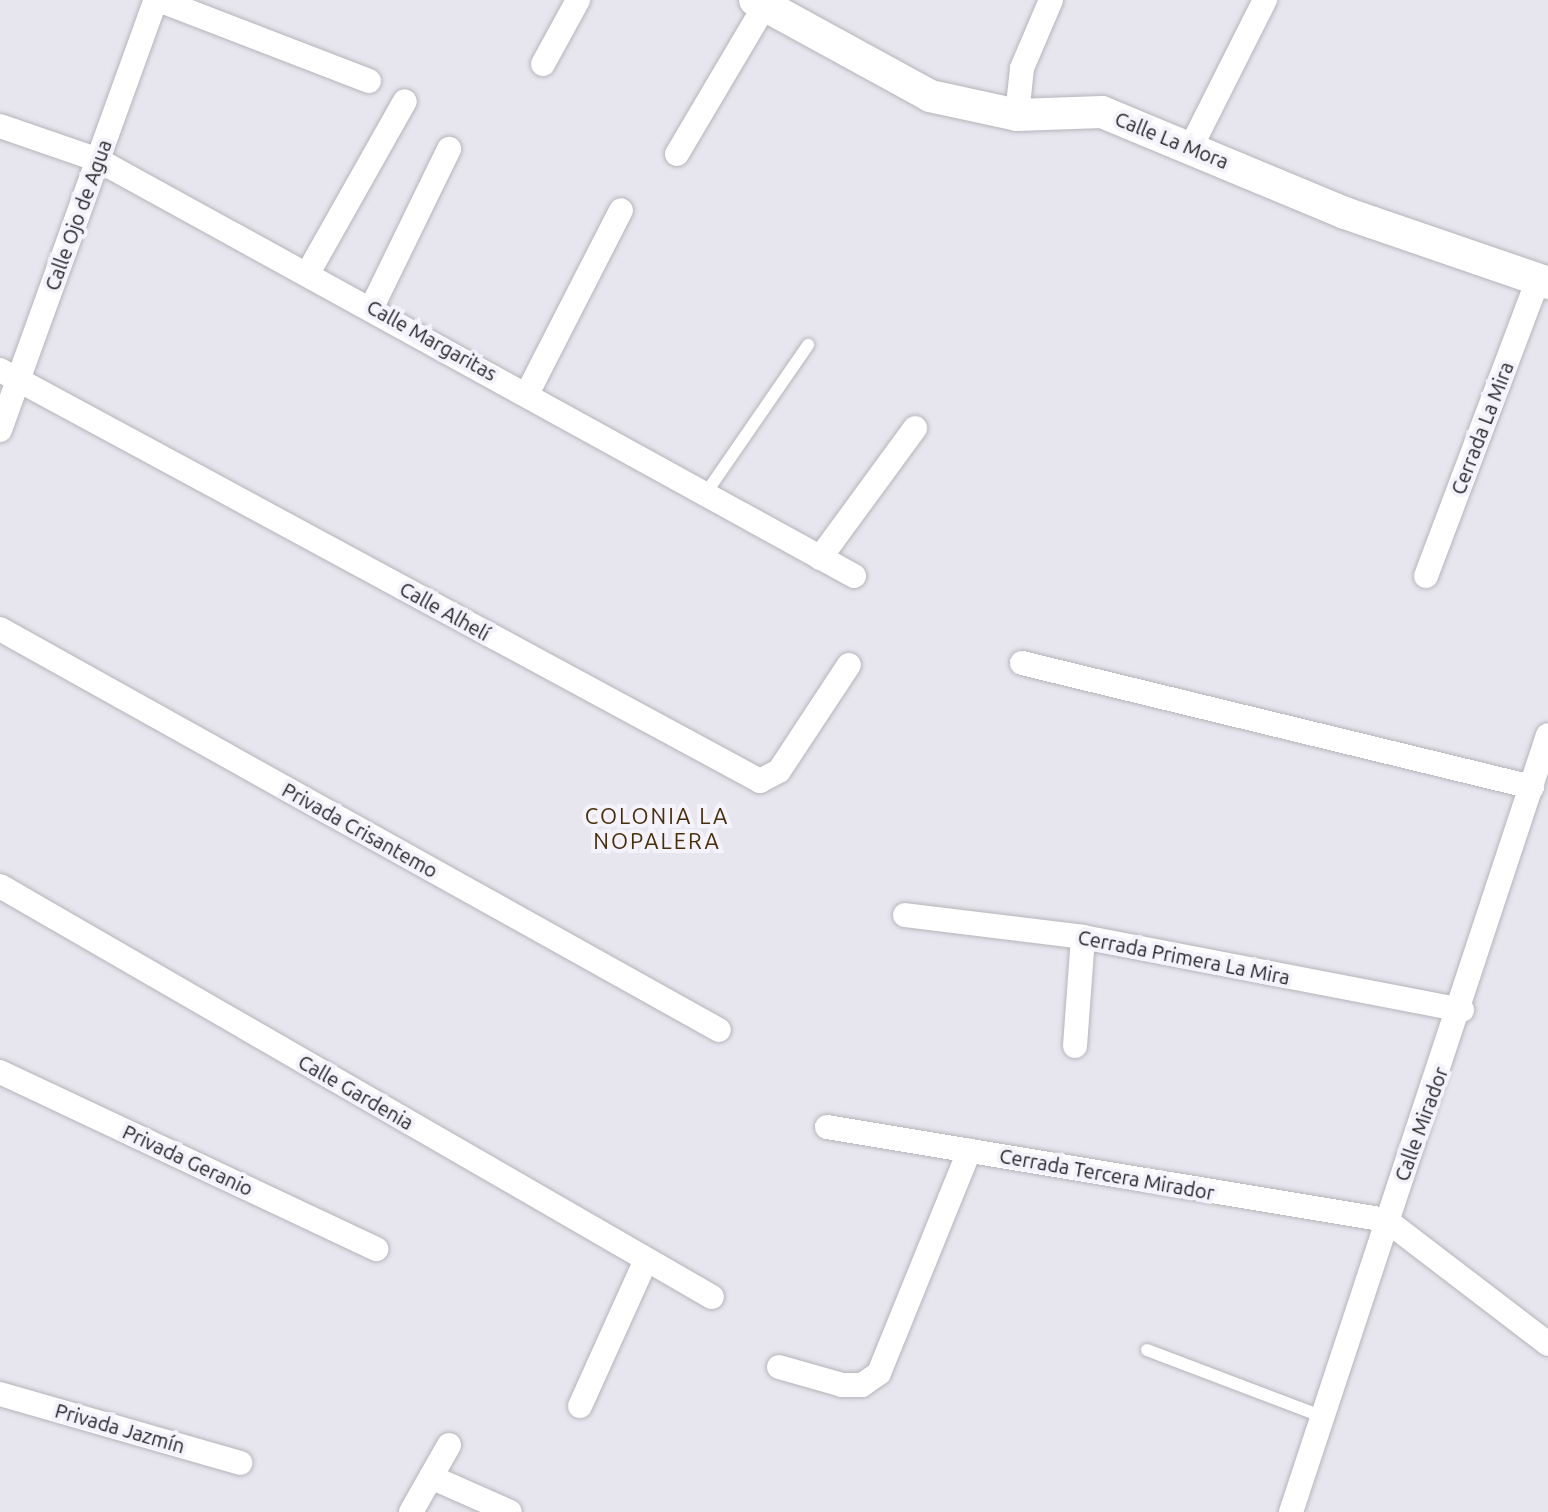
<!DOCTYPE html>
<meta charset="utf-8">
<style>
body{margin:0}
#map{position:relative;width:1548px;height:1512px;overflow:hidden;background:#e7e6ee;font-family:Ubuntu,sans-serif}
div>[style]{position:absolute}
.roads{filter:drop-shadow(0 0 2px #b4b4bb) drop-shadow(0 0 2px #b4b4bb)}
.service>*{height:12px;margin:-6px;padding:0 6px;transform-origin:6px;border-radius:6px;background:#fff}
.minor>*{height:24px;margin:-12px;padding:0 12px;transform-origin:12px;border-radius:12px;background:#fff}
.tertiary>*{height:32px;margin:-16px;padding:0 16px;transform-origin:16px;border-radius:16px;background:#fff}
span{translate:-50% -50%;white-space:nowrap;text-align:center;line-height:1.15;-webkit-text-stroke:8px #f4f3fb;paint-order:stroke}
.street-label{font-size:20px;color:#201f22}
.neighbourhood-label{font-size:22px;color:#482f0c;letter-spacing:2px}
</style>
<div id="map">
<div class="roads">
<div class="service">
<div style="left:706px;top:493px;width:180px;rotate:-55.4deg"></div>
<div style="left:1147px;top:1350px;width:188px;rotate:20.8deg"></div>
</div>
<div class="minor">
<div style="left:159px;top:0;width:225px;rotate:21.1deg"></div>
<div style="left:543px;top:64px;width:73px;rotate:-61.3deg"></div>
<div style="left:1017px;top:115px;width:47px;rotate:-83.9deg"></div>
<div style="left:1022px;top:68px;width:74px;rotate:-66.9deg"></div>
<div style="left:0;top:126px;width:104px;rotate:19.1deg"></div>
<div style="left:98px;top:160px;width:863px;rotate:28.82deg"></div>
<div style="left:1191px;top:147px;width:165px;rotate:-63.3deg"></div>
<div style="left:677px;top:154px;width:173px;rotate:-59.4deg"></div>
<div style="left:308px;top:273px;width:197px;rotate:-60.6deg"></div>
<div style="left:372px;top:307px;width:176px;rotate:-64deg"></div>
<div style="left:0;top:370px;width:864px;rotate:28.4deg"></div>
<div style="left:760px;top:781px;width:21px;rotate:-28deg"></div>
<div style="left:779px;top:771px;width:127px;rotate:-56.6deg"></div>
<div style="left:528px;top:392px;width:204px;rotate:-62.9deg"></div>
<div style="left:0;top:430px;width:457px;rotate:-70.1deg"></div>
<div style="left:820px;top:558px;width:161px;rotate:-53.8deg"></div>
<div style="left:1426px;top:576px;width:317px;rotate:-69.3deg"></div>
<div style="left:0;top:629px;width:823px;rotate:29.15deg"></div>
<div style="left:1022px;top:663px;width:525px;rotate:13.67deg"></div>
<div style="left:0;top:886px;width:822px;rotate:30deg"></div>
<div style="left:905px;top:915px;width:179px;rotate:7deg"></div>
<div style="left:1083px;top:937px;width:386px;rotate:10.9deg"></div>
<div style="left:1075px;top:1046px;width:109px;rotate:-85.8deg"></div>
<div style="left:0;top:1072px;width:416px;rotate:25.2deg"></div>
<div style="left:827px;top:1127px;width:567px;rotate:9.45deg"></div>
<div style="left:1386px;top:1220px;width:204px;rotate:37.4deg"></div>
<div style="left:779px;top:1367px;width:66px;rotate:15.9deg"></div>
<div style="left:842px;top:1385px;width:20px"></div>
<div style="left:862px;top:1385px;width:21px;rotate:-35deg"></div>
<div style="left:879px;top:1373px;width:240px;rotate:-67.9deg"></div>
<div style="left:0;top:1394px;width:250px;rotate:16deg"></div>
<div style="left:580px;top:1406px;width:160px;rotate:-65.7deg"></div>
<div style="left:431px;top:1477px;width:86px;rotate:23.9deg"></div>
<div style="left:411px;top:1512px;width:77px;rotate:-60.4deg"></div>
<div style="left:1291px;top:1512px;width:818px;rotate:-71.7deg"></div>
</div>
<div class="tertiary">
<div style="left:755px;top:0;width:200px;rotate:28.7deg"></div>
<div style="left:930px;top:96px;width:89px;rotate:12.3deg"></div>
<div style="left:1017px;top:115px;width:85px;rotate:-2deg"></div>
<div style="left:1102px;top:112px;width:263px;rotate:22.6deg"></div>
<div style="left:1345px;top:213px;width:215px;rotate:19deg"></div>
</div>
</div>
<div class="street-label">
<span style="left:1172px;top:140px;rotate:22deg">Calle La Mora</span>
<span style="left:78px;top:215px;rotate:-70deg">Calle Ojo de Agua</span>
<span style="left:432px;top:340px;rotate:29deg">Calle Margaritas</span>
<span style="left:1482px;top:428px;rotate:-69deg">Cerrada La Mira</span>
<span style="left:445px;top:611px;rotate:29deg">Calle Alhelí</span>
<span style="left:360px;top:830px;rotate:29deg">Privada Crisantemo</span>
<span style="left:1184px;top:957px;rotate:11deg">Cerrada Primera La Mira</span>
<span style="left:356px;top:1092px;rotate:30deg">Calle Gardenia</span>
<span style="left:1421px;top:1124px;rotate:-70deg">Calle Mirador</span>
<span style="left:188px;top:1160px;rotate:25deg">Privada Geranio</span>
<span style="left:1107px;top:1174px;rotate:10deg">Cerrada Tercera Mirador</span>
<span style="left:120px;top:1428px;rotate:16deg">Privada Jazmín</span>
</div>
<div class="neighbourhood-label">
<span style="left:657px;top:828px">COLONIA LA<br>NOPALERA</span>
</div>
</div>
